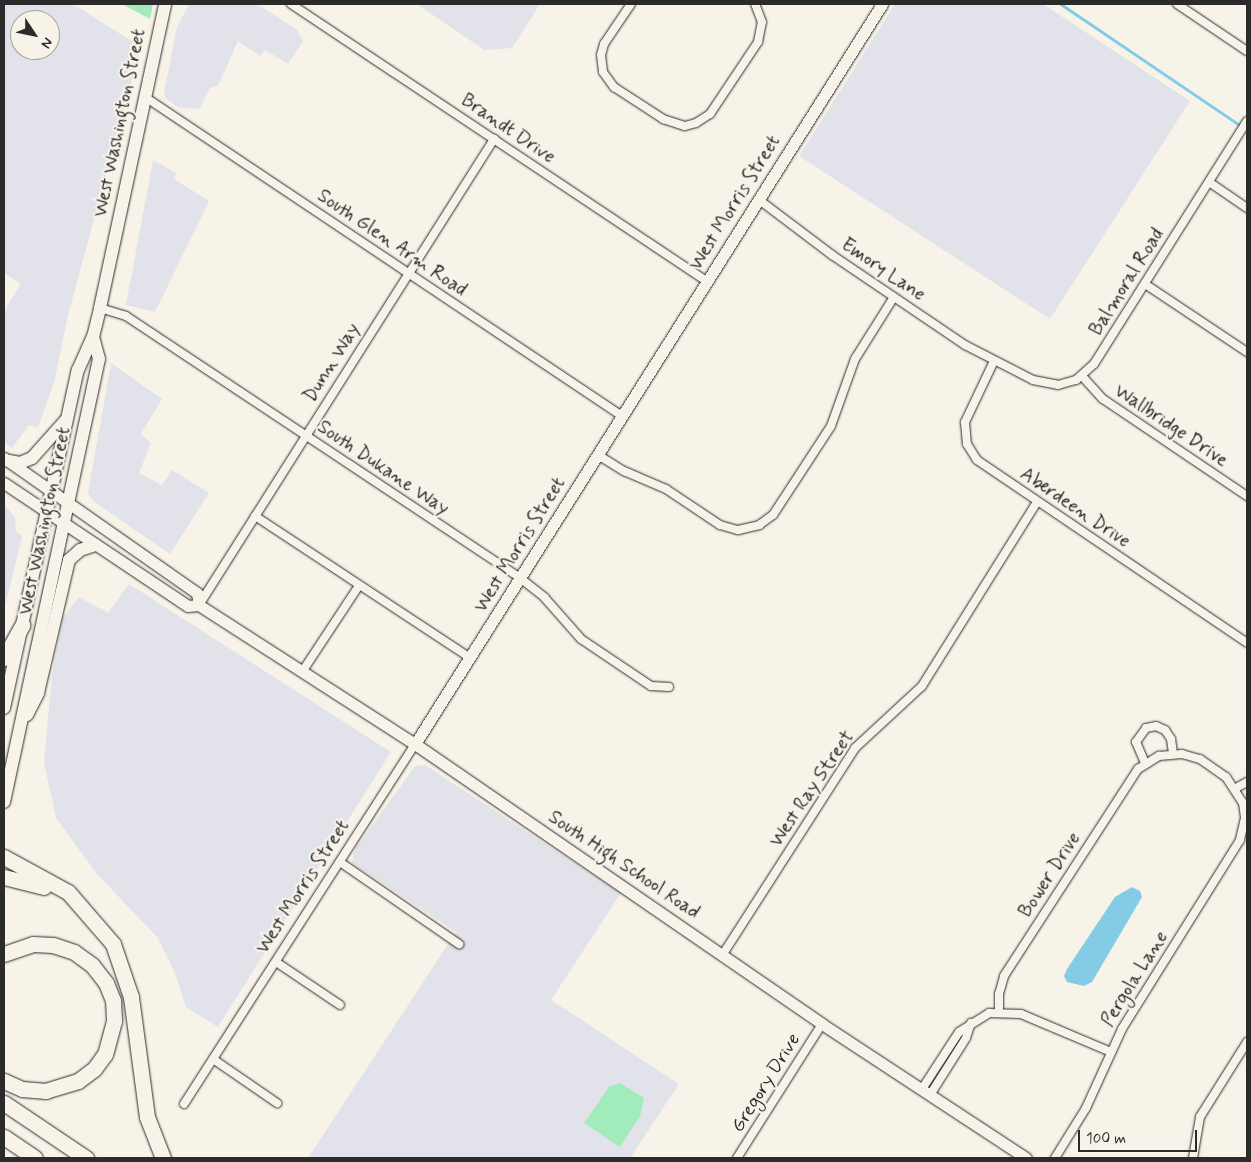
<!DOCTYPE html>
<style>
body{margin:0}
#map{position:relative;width:1251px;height:1162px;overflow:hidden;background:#f7f3e8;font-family:Mynerve,sans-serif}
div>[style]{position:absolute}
.built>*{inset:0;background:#e2e2ea}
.green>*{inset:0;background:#a2ebba}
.water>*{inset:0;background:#84cce5}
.stream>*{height:2.5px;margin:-1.25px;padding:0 1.25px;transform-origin:1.25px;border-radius:1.25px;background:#84cce5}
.roads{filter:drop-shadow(0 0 1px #2b2b2b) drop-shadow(0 0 1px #2b2b2b)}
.street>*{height:8px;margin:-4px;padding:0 4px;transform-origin:4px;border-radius:4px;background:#f7f3e8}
.secondary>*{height:11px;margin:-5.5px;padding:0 5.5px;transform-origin:5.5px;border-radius:5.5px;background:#f7f3e8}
.primary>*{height:12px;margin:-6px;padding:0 6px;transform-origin:6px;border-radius:6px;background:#f7f3e8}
.highway>*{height:15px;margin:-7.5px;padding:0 7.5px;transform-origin:7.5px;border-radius:7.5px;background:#f7f3e8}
span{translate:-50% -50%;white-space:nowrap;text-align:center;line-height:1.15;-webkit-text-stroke:4.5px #f7f3e8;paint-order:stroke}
.street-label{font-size:19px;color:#2b2b2b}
.frame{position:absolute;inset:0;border:5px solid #2b2b2b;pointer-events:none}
.north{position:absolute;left:10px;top:10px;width:50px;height:50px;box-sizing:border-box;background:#f7f3e8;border:1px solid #a5a39c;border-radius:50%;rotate:124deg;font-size:14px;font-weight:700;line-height:20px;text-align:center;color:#2b2b2b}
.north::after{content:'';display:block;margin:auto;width:18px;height:22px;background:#2b2b2b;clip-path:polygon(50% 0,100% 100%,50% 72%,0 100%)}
.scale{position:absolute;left:1078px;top:1130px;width:119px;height:22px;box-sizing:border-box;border:2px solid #2b2b2b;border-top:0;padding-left:6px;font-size:15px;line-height:18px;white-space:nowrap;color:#2b2b2b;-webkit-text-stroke:4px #f7f3e8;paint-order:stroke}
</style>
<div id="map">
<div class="built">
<div style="clip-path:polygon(evenodd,4px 4px,73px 4px,141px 47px,68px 315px,54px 383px,38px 427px,29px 425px,12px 448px,4px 443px,4px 311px,21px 284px,4px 273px,4px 4px,20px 20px,50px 20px,50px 50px,20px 50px,20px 20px)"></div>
<div style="clip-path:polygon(189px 4px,257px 4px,297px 30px,303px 41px,288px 64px,265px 50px,260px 56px,238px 41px,218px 86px,210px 88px,199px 109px,178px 107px,166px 99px,164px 93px,177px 27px)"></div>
<div style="clip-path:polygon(417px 4px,540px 4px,512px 48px,484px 50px)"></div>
<div style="clip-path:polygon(895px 4px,1043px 4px,1190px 101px,1050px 319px,799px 156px)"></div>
<div style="clip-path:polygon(153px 160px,176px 173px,174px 179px,209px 201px,155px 312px,126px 305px)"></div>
<div style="clip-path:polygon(111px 363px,162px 399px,141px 434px,151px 443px,139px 473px,162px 485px,172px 470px,209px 493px,170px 554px,93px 501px,88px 493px)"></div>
<div style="clip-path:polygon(4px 505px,15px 517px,16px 531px,22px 536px,4px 611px)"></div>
<div style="clip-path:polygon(129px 584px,391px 752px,218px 1027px,186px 1007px,175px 973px,157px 937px,97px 874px,56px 818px,44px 763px,52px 674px,62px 619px,79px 597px,108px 613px)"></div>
<div style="clip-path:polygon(425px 765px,621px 893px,551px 1000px,679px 1084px,630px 1158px,308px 1158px,456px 932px,352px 863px,355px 849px,415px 766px)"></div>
</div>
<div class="green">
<div style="clip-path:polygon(122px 4px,153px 4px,150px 19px)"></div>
<div style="clip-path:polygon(620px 1083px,644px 1098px,640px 1116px,620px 1147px,584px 1123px,609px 1087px)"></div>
</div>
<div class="water">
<div style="clip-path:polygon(1132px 887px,1140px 891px,1142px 897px,1092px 982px,1084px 986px,1067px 982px,1064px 976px,1067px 969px,1115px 897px)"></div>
</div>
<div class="stream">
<div style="left:1061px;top:4px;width:225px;rotate:34.1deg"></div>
</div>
<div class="roads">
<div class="street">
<div style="left:291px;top:4px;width:500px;rotate:33.7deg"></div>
<div style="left:631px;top:4px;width:48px;rotate:124deg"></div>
<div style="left:604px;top:44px;width:11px;rotate:105deg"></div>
<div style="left:601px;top:55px;width:17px;rotate:83deg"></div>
<div style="left:603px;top:72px;width:19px;rotate:54deg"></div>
<div style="left:614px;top:87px;width:59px;rotate:33.1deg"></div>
<div style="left:663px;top:119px;width:23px;rotate:18deg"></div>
<div style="left:685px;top:126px;width:11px;rotate:-15deg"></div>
<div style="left:696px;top:123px;width:17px;rotate:-33deg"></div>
<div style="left:710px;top:114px;width:87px;rotate:-56.3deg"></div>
<div style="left:758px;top:42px;width:20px;rotate:-79deg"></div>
<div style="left:762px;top:22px;width:19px;rotate:-111deg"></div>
<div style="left:1177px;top:4px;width:84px;rotate:33.9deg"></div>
<div style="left:145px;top:97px;width:574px;rotate:33.77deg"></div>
<div style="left:1209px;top:182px;width:46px;rotate:34.4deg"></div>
<div style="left:758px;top:199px;width:93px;rotate:37.1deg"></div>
<div style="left:832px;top:255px;width:161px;rotate:34.1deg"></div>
<div style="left:965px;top:345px;width:76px;rotate:27.2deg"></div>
<div style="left:1033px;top:380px;width:25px;rotate:11deg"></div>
<div style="left:1058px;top:385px;width:19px;rotate:-16deg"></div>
<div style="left:1076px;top:380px;width:24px;rotate:-42deg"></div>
<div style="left:1094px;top:364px;width:287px;rotate:-57.8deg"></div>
<div style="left:1145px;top:284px;width:123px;rotate:33.7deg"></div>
<div style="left:100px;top:308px;width:27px;rotate:17deg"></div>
<div style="left:126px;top:316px;width:473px;rotate:33.6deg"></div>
<div style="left:520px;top:578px;width:31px;rotate:38deg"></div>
<div style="left:544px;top:597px;width:56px;rotate:48.6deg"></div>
<div style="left:581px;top:639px;width:84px;rotate:33.9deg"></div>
<div style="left:651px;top:686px;width:18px;rotate:3deg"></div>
<div style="left:994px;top:361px;width:68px;rotate:115.4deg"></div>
<div style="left:965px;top:422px;width:22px;rotate:85deg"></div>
<div style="left:967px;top:444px;width:19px;rotate:58deg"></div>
<div style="left:977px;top:460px;width:326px;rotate:34.1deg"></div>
<div style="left:1082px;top:376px;width:31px;rotate:48deg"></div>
<div style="left:1103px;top:399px;width:174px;rotate:34deg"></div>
<div style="left:598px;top:455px;width:31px;rotate:32deg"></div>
<div style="left:624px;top:471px;width:46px;rotate:23.2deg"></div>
<div style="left:666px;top:489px;width:65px;rotate:33.7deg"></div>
<div style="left:720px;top:525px;width:19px;rotate:16deg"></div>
<div style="left:738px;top:530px;width:22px;rotate:-13deg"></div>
<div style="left:759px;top:525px;width:17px;rotate:-36deg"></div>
<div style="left:773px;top:515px;width:106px;rotate:-56.9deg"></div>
<div style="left:831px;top:426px;width:71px;rotate:-70.3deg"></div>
<div style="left:855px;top:359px;width:73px;rotate:-57.8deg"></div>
<div style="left:255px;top:516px;width:258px;rotate:33.4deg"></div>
<div style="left:199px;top:605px;width:552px;rotate:-57.66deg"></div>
<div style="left:302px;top:672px;width:102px;rotate:-56.6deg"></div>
<div style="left:1145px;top:763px;width:23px;rotate:-113deg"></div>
<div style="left:1136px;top:742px;width:17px;rotate:-54deg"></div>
<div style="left:1146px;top:728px;width:10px;rotate:-11deg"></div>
<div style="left:1156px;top:726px;width:10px;rotate:24deg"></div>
<div style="left:1165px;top:730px;width:11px;rotate:56deg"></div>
<div style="left:1171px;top:739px;width:15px;rotate:82deg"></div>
<div style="left:1236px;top:788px;width:13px;rotate:-29deg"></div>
<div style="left:340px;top:862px;width:145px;rotate:34.6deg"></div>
<div style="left:723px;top:954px;width:245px;rotate:-57.3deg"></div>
<div style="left:855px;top:748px;width:91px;rotate:-42.8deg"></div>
<div style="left:922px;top:686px;width:217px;rotate:-58deg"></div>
<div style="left:276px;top:962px;width:77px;rotate:33.9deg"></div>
<div style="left:999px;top:1011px;width:17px;rotate:-90deg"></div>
<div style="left:999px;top:994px;width:19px;rotate:-74deg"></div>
<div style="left:1004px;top:976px;width:247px;rotate:-57.1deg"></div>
<div style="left:1138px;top:769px;width:25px;rotate:-32deg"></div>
<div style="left:1159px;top:756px;width:23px;rotate:-5deg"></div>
<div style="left:1182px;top:754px;width:19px;rotate:16deg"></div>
<div style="left:1200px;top:759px;width:32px;rotate:35deg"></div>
<div style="left:1226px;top:777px;width:31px;rotate:57deg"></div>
<div style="left:1243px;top:803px;width:15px;rotate:82deg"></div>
<div style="left:1245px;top:818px;width:23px;rotate:103deg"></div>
<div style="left:1240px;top:840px;width:223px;rotate:122deg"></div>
<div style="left:1122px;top:1029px;width:87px;rotate:114.5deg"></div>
<div style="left:1086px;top:1108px;width:59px;rotate:121.8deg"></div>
<div style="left:213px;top:1059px;width:78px;rotate:34.5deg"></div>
<div style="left:922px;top:1089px;width:68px;rotate:-57deg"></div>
<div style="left:959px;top:1032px;width:36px;rotate:-32deg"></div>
<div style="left:989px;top:1013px;width:32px;rotate:2deg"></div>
<div style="left:1021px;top:1014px;width:98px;rotate:22.9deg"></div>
<div style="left:930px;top:1095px;width:67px;rotate:-57.7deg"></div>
<div style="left:966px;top:1038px;width:16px;rotate:-72deg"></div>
<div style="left:184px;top:1104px;width:428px;rotate:-57.3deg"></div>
<div style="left:737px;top:1158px;width:159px;rotate:-57.6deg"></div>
<div style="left:1193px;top:1158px;width:42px;rotate:-80.3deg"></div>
<div style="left:1200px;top:1117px;width:89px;rotate:-57.9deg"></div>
</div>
<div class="secondary">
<div style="left:4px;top:458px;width:236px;rotate:35deg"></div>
<div style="left:197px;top:593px;width:12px;rotate:81deg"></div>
<div style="left:4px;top:483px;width:221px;rotate:33.8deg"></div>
<div style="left:188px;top:606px;width:11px;rotate:-5deg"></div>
<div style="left:199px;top:605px;width:257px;rotate:32.8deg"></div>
<div style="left:415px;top:744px;width:494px;rotate:34.5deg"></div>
<div style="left:822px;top:1024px;width:244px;rotate:33.3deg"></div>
<div style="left:415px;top:744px;width:875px;rotate:-57.74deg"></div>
</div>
<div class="primary">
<div style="left:9px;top:461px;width:11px;rotate:10deg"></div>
<div style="left:20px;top:463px;width:13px;rotate:-23deg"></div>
<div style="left:32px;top:458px;width:50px;rotate:-48.3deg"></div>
<div style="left:4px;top:708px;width:346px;rotate:-77.7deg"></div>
<div style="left:78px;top:370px;width:36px;rotate:-66deg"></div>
<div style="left:93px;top:337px;width:30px;rotate:-76deg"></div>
<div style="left:100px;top:308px;width:311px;rotate:-77.9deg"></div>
<div style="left:27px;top:715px;width:25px;rotate:-63deg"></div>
<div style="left:38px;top:693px;width:137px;rotate:-76.9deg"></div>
<div style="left:69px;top:560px;width:15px;rotate:-42deg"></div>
<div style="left:80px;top:550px;width:16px;rotate:-18deg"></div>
<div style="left:4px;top:802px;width:453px;rotate:-77.9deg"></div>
<div style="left:99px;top:359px;width:23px;rotate:-105deg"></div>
</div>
<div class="highway">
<div style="left:4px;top:658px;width:38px;rotate:-61deg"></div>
<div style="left:4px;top:857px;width:73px;rotate:28.7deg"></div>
<div style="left:68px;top:892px;width:69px;rotate:49.1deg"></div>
<div style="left:113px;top:944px;width:56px;rotate:71.2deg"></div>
<div style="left:131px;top:997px;width:121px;rotate:82.4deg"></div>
<div style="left:147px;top:1117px;width:44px;rotate:68.7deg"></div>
<div style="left:4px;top:877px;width:41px;rotate:14deg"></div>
<div style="left:4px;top:954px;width:31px;rotate:-19deg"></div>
<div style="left:33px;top:944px;width:20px;rotate:3deg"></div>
<div style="left:53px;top:945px;width:22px;rotate:18deg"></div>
<div style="left:74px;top:952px;width:22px;rotate:36deg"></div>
<div style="left:92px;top:965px;width:23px;rotate:52deg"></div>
<div style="left:106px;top:983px;width:18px;rotate:68deg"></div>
<div style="left:113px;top:1000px;width:21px;rotate:87deg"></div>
<div style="left:114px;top:1021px;width:34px;rotate:105deg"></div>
<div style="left:105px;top:1054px;width:19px;rotate:126deg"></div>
<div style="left:94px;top:1069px;width:20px;rotate:143deg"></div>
<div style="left:78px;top:1081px;width:34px;rotate:163deg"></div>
<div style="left:46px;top:1091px;width:24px;rotate:-175deg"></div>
<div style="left:22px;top:1089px;width:20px;rotate:-156deg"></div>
<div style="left:4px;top:1103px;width:99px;rotate:33.9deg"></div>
<div style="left:4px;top:1137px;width:37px;rotate:34deg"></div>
</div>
</div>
<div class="street-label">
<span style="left:120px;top:123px;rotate:-78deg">West Washington Street</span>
<span style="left:508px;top:129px;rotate:34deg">Brandt Drive</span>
<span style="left:735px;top:203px;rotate:-58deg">West Morris Street</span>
<span style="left:392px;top:243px;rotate:34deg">South Glen Arm Road</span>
<span style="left:883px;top:270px;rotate:34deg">Emory Lane</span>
<span style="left:1127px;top:282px;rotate:-58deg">Balmoral Road</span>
<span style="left:332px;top:363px;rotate:-58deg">Dunn Way</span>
<span style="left:1171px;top:426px;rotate:34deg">Wallbridge Drive</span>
<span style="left:383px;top:468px;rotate:34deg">South Dukane Way</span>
<span style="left:1075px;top:508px;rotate:34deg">Aberdeen Drive</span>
<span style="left:45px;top:521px;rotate:-78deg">West Washington Street</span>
<span style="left:520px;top:545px;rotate:-58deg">West Morris Street</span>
<span style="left:812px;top:789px;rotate:-56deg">West Ray Street</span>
<span style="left:624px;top:865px;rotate:34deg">South High School Road</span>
<span style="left:1050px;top:875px;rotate:-57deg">Bower Drive</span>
<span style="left:303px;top:887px;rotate:-57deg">West Morris Street</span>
<span style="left:1135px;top:979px;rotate:-58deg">Pergola Lane</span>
<span style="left:766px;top:1083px;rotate:-58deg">Gregory Drive</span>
</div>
<div class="frame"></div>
<div class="north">N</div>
<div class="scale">100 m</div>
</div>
